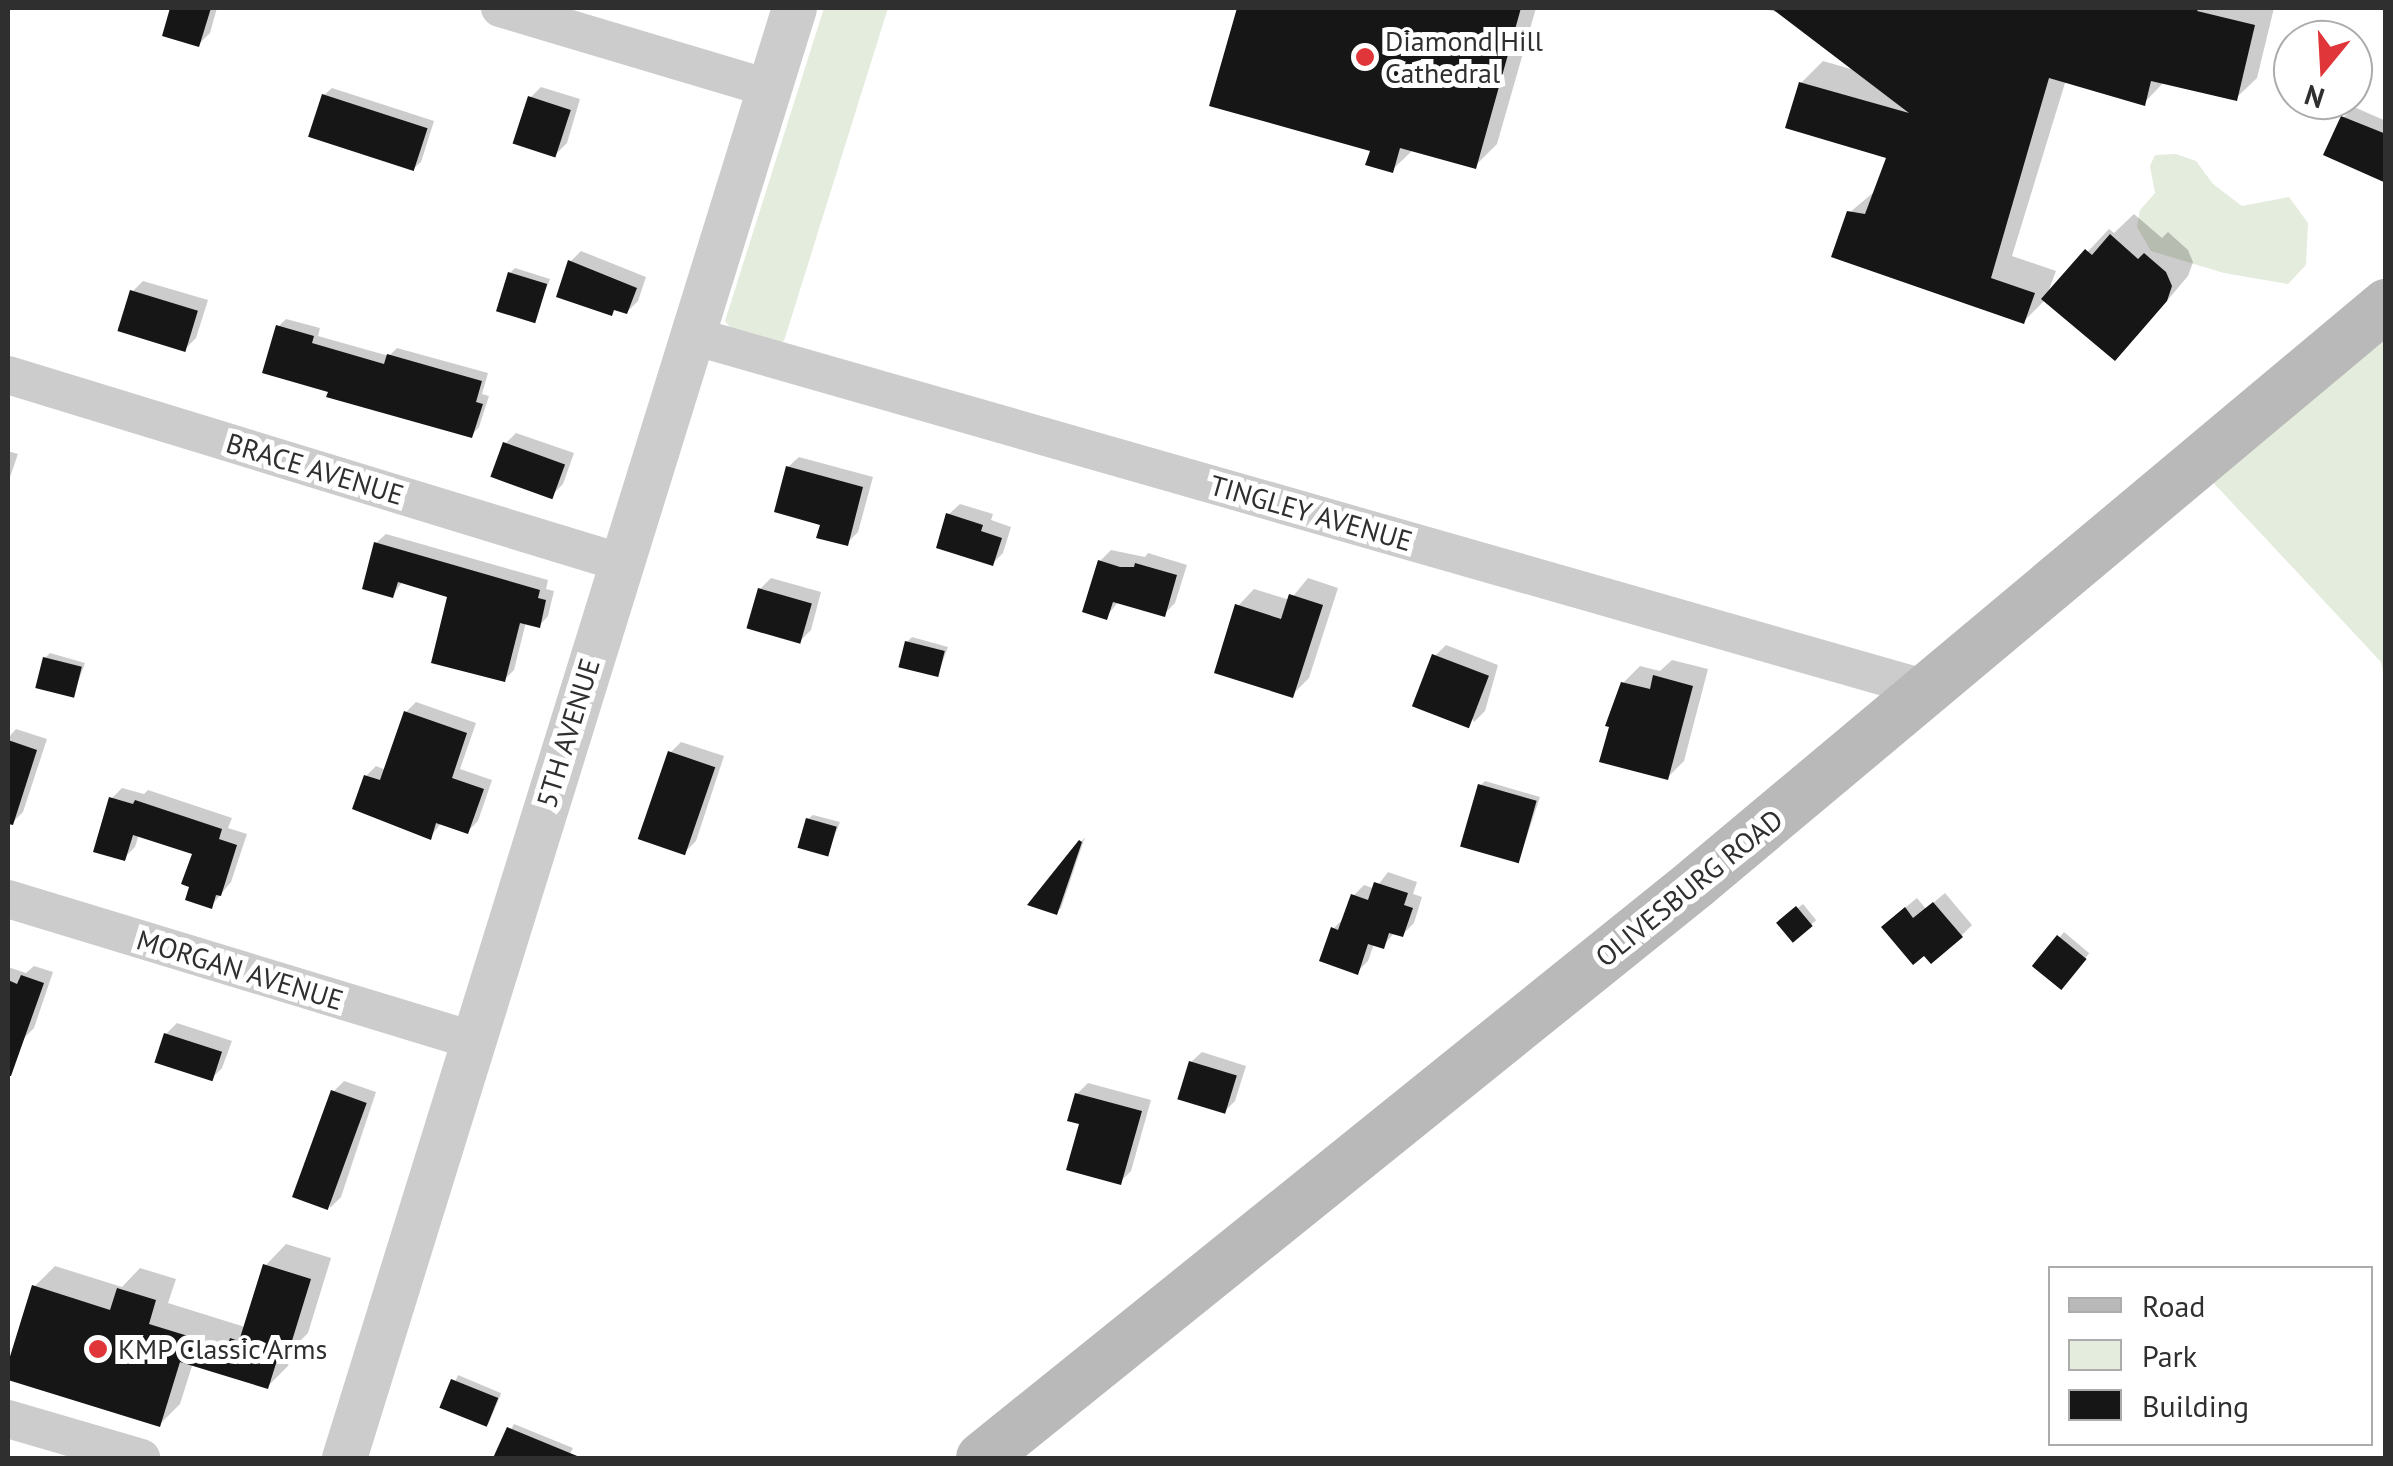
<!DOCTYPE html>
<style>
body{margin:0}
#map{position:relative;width:2393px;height:1466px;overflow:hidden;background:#fff;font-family:"PT Sans",sans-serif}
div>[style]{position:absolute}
.green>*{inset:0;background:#e4ecdd}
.shadow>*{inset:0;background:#0003;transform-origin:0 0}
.building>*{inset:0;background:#161616;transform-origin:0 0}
.minor>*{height:38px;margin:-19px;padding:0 19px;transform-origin:19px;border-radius:19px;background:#ccc}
.tertiary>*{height:45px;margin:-22.5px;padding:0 22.5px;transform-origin:22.5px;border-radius:22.5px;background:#ccc}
.secondary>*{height:52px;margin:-26px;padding:0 26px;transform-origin:26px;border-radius:26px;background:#b9b9b9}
.dots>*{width:28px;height:28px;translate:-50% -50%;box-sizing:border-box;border:5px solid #fff;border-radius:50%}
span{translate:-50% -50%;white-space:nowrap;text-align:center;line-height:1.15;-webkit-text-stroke:10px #fff;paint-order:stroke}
.poi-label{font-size:28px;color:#2f2f2f}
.left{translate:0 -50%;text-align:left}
.street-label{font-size:28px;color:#2f2f2f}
.frame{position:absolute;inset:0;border:10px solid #2f2f2f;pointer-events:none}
.legend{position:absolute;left:2048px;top:1266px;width:325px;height:180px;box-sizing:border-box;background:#fff;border:2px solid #acacac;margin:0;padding:12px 18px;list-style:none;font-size:30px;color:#2f2f2f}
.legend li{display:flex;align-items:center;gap:20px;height:50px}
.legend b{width:50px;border:2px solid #acacac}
.north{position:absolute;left:2273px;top:20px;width:100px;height:100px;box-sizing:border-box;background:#fff;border:2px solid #acacac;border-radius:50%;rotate:198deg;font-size:28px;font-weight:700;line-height:40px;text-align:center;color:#2f2f2f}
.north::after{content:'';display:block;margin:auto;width:35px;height:45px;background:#e13639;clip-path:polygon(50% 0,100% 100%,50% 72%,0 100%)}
</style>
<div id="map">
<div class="green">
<div style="clip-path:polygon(824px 8px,888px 8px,784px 341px,776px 344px,735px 333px,725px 321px)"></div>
<div style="clip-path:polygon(2176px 154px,2196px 161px,2213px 184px,2242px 206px,2289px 197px,2308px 223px,2306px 265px,2288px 284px,2224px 273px,2151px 251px,2137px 227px,2140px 210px,2155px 193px,2150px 166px,2155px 155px)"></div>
<div style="clip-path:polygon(2385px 328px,2385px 683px,2381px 662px,2209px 478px)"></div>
</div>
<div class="shadow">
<div style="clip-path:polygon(173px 8px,217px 8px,210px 33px,199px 44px,165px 34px)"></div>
<div style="clip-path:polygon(1240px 8px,1536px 8px,1497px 144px,1475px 166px,1414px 149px,1392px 170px,1373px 149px,1212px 104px)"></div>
<div style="clip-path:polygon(1760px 8px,2088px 8px,2012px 256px,2056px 271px,2047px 295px,2109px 229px,2114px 233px,2134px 214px,2162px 238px,2168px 232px,2188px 250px,2193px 262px,2188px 276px,2137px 336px,2046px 299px,2024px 321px,1849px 213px,1874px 192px,1889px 157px,1801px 83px,1823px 61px,1858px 71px,1784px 14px)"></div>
<div style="clip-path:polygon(2147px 8px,2274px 8px,2257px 78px,2236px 98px,2165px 81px,2144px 103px,2142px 19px)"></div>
<div style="clip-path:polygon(541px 87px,580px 99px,567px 143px,556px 154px,530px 98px)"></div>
<div style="clip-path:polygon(332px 88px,434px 121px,421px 162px,413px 169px,324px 95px)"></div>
<div style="clip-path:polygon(2354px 107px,2386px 121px,2386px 182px,2343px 118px)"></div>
<div style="clip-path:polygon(581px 251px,646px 277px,638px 301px,627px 312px,570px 262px)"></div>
<div style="clip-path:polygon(515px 268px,550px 279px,533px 321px,510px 273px)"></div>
<div style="clip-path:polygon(143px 281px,208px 300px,196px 338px,185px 349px,132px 292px)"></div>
<div style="clip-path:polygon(286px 319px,320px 328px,318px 336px,389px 356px,397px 348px,488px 373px,482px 394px,489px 396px,479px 427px,472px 435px,331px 390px,278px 327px)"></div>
<div style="clip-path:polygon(516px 433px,574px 453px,563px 484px,552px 495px,505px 444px)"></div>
<div style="clip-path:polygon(8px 451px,18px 454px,8px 483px)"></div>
<div style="clip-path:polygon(799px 457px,873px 477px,858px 532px,847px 543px,823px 523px,788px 467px)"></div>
<div style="clip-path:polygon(960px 504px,993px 514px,991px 520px,1011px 527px,1003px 553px,992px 564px,949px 514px)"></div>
<div style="clip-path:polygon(386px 534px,548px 580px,546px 589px,554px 591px,548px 616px,539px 626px,526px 622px,514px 670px,505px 679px,450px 595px,403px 581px,392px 596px,376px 543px)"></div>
<div style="clip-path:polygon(1111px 550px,1145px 557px,1148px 553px,1187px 565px,1175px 603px,1164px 614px,1119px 601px,1106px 617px,1100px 561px)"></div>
<div style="clip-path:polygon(771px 578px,821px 592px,811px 630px,800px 641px,760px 589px)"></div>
<div style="clip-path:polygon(1308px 578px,1338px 588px,1309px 678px,1292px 695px,1238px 606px,1254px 589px,1290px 600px)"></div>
<div style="clip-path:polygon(912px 637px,948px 647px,938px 674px,907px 642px)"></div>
<div style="clip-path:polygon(1446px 645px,1498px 665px,1485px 711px,1474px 722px,1435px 656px)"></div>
<div style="clip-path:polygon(50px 653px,85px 663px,73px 696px,45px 658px)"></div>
<div style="clip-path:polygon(1672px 660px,1708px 669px,1684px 761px,1667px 778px,1623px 683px,1640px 666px,1660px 671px)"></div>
<div style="clip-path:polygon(416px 702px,476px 723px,460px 769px,492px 780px,478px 821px,468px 831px,442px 822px,430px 837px,366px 776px,376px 766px,386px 770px,406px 712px)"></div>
<div style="clip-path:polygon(16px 729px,47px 739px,23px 812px,12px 823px,8px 821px,8px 738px)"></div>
<div style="clip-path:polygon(681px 742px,724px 756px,696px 841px,685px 852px,670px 753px)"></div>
<div style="clip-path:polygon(1485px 781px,1540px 797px,1519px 860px,1480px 786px)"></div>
<div style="clip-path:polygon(122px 788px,144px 794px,148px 790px,232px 818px,228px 828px,247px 834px,231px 882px,211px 906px,195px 852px,139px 834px,135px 847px,124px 858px,111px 799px)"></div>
<div style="clip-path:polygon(813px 815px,840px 822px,827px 854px,808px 819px)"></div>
<div style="clip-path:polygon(1085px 837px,1061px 908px,1056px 912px,1081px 842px)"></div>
<div style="clip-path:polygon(1388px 872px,1417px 882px,1413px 894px,1422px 897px,1414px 923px,1403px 934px,1395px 932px,1383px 946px,1374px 944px,1368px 961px,1357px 972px,1333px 929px,1344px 918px,1353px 896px,1364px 885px,1375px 889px)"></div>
<div style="clip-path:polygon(1945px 893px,1972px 925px,1961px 936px,1895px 916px,1917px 898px,1926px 909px)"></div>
<div style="left:1803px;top:904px;width:21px;height:30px;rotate:51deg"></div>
<div style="left:2064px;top:932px;width:33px;height:45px;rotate:40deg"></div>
<div style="clip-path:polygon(34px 966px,53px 972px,34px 1028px,23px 1039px,8px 1033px,8px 967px,26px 973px)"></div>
<div style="clip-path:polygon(177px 1023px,232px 1041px,222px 1068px,211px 1079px,166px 1034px)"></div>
<div style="clip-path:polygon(1202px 1052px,1246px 1066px,1235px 1101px,1224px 1112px,1191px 1062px)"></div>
<div style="clip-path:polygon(344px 1081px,376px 1092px,341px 1197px,330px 1208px,333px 1092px)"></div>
<div style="clip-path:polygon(1088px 1083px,1151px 1100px,1131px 1171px,1120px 1182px,1082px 1122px,1077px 1094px)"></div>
<div style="clip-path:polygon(286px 1244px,331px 1258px,308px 1333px,294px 1347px,288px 1366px,267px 1387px,193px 1363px,180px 1404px,159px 1425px,8px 1378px,34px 1287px,55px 1266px,122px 1287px,140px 1268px,176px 1279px,168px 1303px,245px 1327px,266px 1265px)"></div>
<div style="left:458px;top:1375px;width:47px;height:34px;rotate:23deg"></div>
<div style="clip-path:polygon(514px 1424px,573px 1448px,568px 1458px,495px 1458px)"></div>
</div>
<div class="building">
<div style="clip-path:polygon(170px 8px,211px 8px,199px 47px,162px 36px)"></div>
<div style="clip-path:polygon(1237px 8px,1521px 8px,1476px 169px,1400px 148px,1393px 173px,1365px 165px,1370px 151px,1209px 106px)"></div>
<div style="clip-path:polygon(1771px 8px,2199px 8px,2197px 11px,2255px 25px,2237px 101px,2151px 81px,2145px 106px,2049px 78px,1991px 278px,2035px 293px,2024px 324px,1831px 257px,1847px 211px,1865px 214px,1886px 158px,1785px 128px,1799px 82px,1909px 113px)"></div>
<div style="left:322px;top:94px;width:111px;height:45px;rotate:18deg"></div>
<div style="left:528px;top:96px;width:45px;height:50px;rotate:18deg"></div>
<div style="clip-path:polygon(2341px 116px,2386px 134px,2386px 183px,2323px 155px)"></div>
<div style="clip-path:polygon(2110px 234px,2138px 259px,2144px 253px,2166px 272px,2172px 286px,2167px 301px,2115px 361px,2041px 299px,2085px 249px,2092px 255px)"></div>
<div style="clip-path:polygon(568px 260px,637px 288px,627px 314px,614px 310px,612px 316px,556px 297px)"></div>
<div style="left:508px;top:272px;width:41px;height:41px;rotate:17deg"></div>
<div style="left:130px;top:290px;width:71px;height:43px;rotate:17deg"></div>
<div style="clip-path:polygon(276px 325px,314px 336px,312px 343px,384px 364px,387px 354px,482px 381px,476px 402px,483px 404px,472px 438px,326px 397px,328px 392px,262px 373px)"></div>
<div style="left:503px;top:442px;width:66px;height:37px;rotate:20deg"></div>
<div style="clip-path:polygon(786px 466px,863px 487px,848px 546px,816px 538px,820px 525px,774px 512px)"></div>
<div style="clip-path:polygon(946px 513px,983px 525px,981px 531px,1002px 538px,993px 566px,936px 548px)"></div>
<div style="clip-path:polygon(374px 542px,540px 590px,538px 598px,546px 600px,540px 628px,520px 623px,505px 682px,431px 663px,447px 597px,398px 582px,393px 598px,362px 589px)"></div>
<div style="clip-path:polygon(1098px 560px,1120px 567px,1134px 567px,1135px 563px,1177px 575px,1165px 617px,1113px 602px,1107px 620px,1082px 612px)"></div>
<div style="left:758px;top:588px;width:56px;height:42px;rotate:16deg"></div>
<div style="clip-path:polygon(1289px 594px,1323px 605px,1293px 698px,1214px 673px,1235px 604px,1281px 619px)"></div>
<div style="left:905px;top:641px;width:41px;height:27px;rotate:14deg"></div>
<div style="left:1432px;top:654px;width:61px;height:56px;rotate:21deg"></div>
<div style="left:43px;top:657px;width:40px;height:32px;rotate:14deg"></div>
<div style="clip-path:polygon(1653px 675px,1693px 686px,1668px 780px,1599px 762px,1609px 727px,1605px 726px,1621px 682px,1650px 689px)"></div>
<div style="clip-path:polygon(404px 711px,467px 733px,452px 778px,484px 789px,468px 834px,436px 823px,431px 840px,352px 809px,364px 775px,380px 780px)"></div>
<div style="clip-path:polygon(8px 740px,37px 750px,13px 825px,8px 824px)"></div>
<div style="left:668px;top:751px;width:50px;height:93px;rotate:19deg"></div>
<div style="left:1478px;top:784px;width:61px;height:65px;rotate:16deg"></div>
<div style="clip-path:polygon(109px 797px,133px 804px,135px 800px,222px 829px,219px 839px,237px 845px,221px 896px,216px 895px,212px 909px,185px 900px,189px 887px,181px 884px,192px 854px,133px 835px,125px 861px,93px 852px)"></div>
<div style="left:806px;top:818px;width:32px;height:31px;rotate:16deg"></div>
<div style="clip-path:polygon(1079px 840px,1082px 842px,1057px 915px,1027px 905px)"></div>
<div style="clip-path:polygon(1374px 882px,1408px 893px,1404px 905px,1413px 908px,1403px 937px,1389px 933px,1384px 949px,1368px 944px,1358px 975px,1319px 961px,1331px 927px,1338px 930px,1351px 894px,1368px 900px)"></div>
<div style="clip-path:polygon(1933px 902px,1963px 937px,1931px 964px,1924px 956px,1913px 965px,1881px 927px,1905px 907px,1913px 918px)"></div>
<div style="left:1796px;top:906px;width:26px;height:26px;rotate:50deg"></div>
<div style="left:2057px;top:935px;width:38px;height:40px;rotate:39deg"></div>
<div style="clip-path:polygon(21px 975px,44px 983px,11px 1076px,8px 1076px,8px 980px,17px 984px)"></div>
<div style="left:164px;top:1033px;width:61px;height:31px;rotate:18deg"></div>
<div style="left:1189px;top:1061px;width:50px;height:40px;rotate:17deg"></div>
<div style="left:331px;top:1090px;width:38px;height:114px;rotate:20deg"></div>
<div style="clip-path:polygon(1075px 1093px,1142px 1111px,1121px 1185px,1066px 1170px,1079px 1124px,1067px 1121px)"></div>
<div style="clip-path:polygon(263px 1264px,311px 1279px,287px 1357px,279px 1354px,268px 1389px,180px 1362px,160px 1427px,8px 1380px,8px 1363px,32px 1285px,110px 1310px,117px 1288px,156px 1300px,149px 1324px,227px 1348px,230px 1338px,239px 1341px)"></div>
<div style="left:451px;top:1379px;width:51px;height:31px;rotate:22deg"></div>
<div style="clip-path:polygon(507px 1427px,582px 1458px,493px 1458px)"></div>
</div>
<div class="minor">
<div style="left:500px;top:8px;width:281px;rotate:16.6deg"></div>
<div style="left:693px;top:336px;width:1287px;rotate:15.97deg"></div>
<div style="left:8px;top:375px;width:642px;rotate:17.02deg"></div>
<div style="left:8px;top:899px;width:485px;rotate:16.9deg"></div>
<div style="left:8px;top:1419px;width:139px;rotate:16.3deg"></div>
</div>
<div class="tertiary">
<div style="left:344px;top:1458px;width:1518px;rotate:-72.76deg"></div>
</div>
<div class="secondary">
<div style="left:982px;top:1458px;width:918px;rotate:-38.85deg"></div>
<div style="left:1697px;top:882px;width:899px;rotate:-39.94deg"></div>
</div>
<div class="dots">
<div style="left:1365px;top:57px;background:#e13639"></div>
<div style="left:98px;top:1349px;background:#e13639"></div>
</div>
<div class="poi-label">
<span class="left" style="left:1385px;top:57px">Diamond Hill<br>Cathedral</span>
<span class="left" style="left:118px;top:1349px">KMP Classic Arms</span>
</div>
<div class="street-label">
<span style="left:315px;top:469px;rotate:17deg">BRACE AVENUE</span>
<span style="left:1311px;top:513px;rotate:16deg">TINGLEY AVENUE</span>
<span style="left:568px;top:733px;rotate:-73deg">5TH AVENUE</span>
<span style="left:1689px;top:888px;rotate:-39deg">OLIVESBURG ROAD</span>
<span style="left:240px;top:970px;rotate:17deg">MORGAN AVENUE</span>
</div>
<div class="frame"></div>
<ul class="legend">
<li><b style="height:12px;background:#b9b9b9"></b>Road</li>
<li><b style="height:28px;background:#e4ecdd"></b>Park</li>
<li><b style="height:28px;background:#161616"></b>Building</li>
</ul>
<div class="north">N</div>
</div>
